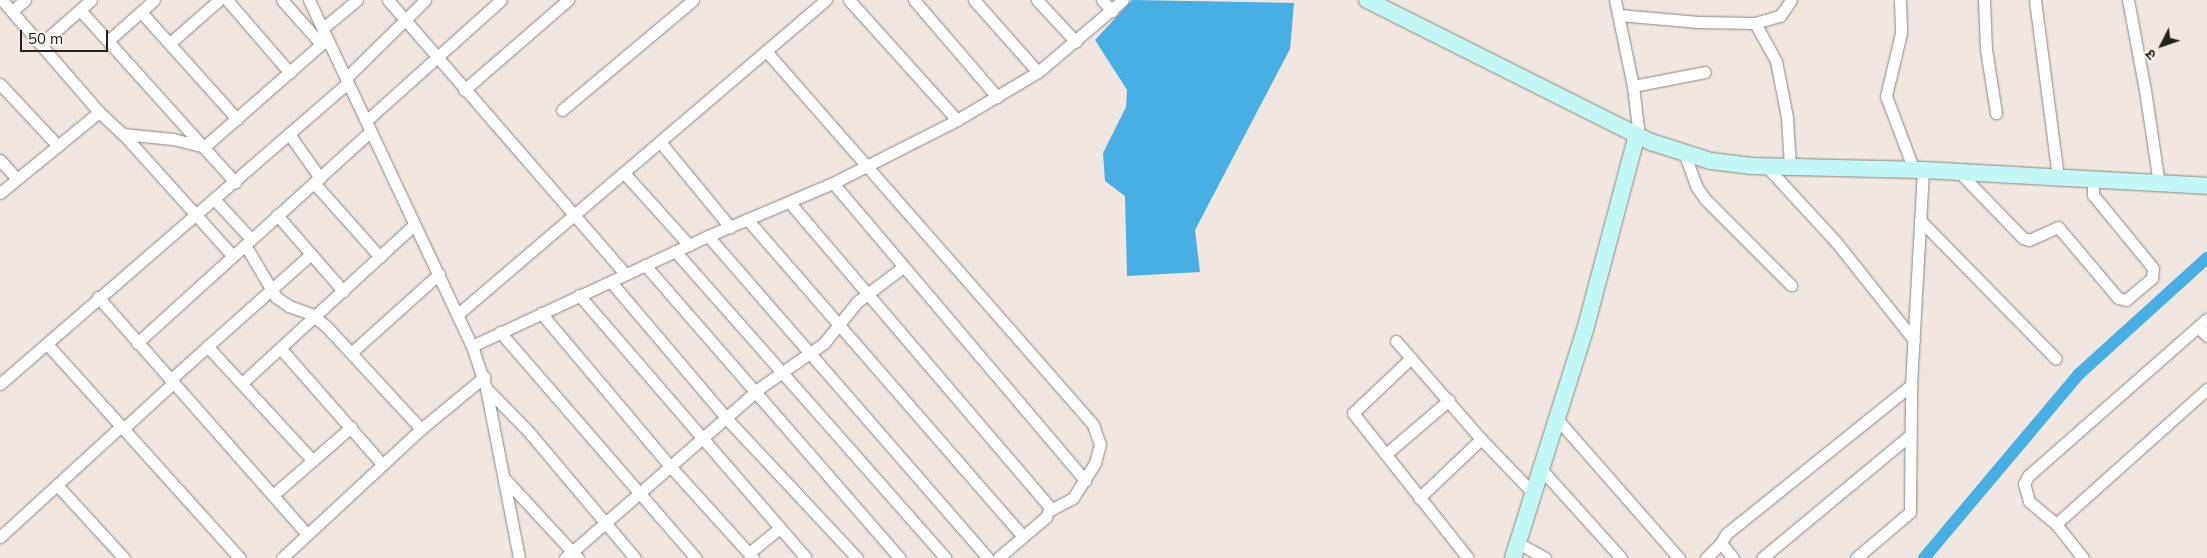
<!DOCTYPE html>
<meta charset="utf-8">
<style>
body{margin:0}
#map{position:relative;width:2207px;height:558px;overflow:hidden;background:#f1e7e0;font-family:Mulish,"Noto Sans Devanagari",sans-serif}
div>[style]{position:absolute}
.water>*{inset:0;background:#47afe3}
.canal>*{height:12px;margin:-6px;padding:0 6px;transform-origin:6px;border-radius:6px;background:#47afe3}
.roads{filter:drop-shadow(0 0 1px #8e857f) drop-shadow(0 0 1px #8e857f)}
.street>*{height:11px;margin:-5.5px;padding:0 5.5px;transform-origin:5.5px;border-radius:5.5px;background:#fff}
.secondary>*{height:16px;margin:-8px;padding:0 8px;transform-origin:8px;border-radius:8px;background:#c1f8f5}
span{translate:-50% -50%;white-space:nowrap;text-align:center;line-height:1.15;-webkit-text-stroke:4px #fef4ed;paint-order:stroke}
.north{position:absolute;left:2137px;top:20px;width:50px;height:50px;-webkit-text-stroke:4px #fef4ed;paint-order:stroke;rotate:229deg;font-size:14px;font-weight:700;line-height:20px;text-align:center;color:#23201d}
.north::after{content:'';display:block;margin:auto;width:18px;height:22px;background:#23201d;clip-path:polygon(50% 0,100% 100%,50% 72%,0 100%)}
.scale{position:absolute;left:20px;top:30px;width:88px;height:22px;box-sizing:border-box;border:2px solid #23201d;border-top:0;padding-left:6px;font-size:15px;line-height:18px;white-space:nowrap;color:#23201d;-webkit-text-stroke:4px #fef4ed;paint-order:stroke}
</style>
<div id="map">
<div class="water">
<div style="clip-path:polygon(1132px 0,1294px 3px,1290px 49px,1195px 230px,1200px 272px,1127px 276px,1125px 196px,1105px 181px,1103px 153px,1126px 107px,1127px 90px,1095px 40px)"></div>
</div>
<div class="canal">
<div style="left:1924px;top:558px;width:241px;rotate:-49.9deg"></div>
<div style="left:2079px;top:374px;width:173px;rotate:-42.2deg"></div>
</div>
<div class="roads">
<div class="street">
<div style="left:2px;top:0;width:148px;rotate:49.1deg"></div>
<div style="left:99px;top:112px;width:33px;rotate:43deg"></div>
<div style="left:123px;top:134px;width:164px;rotate:48deg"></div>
<div style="left:227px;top:0;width:96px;rotate:49.2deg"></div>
<div style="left:282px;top:0;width:59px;rotate:48.4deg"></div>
<div style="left:309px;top:0;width:382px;rotate:64.8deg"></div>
<div style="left:472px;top:346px;width:44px;rotate:71.6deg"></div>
<div style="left:486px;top:388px;width:173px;rotate:79deg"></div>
<div style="left:388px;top:0;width:362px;rotate:49.1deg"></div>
<div style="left:849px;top:0;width:161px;rotate:48deg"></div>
<div style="left:914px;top:0;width:128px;rotate:49.4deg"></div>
<div style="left:974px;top:0;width:96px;rotate:48.4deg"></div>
<div style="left:1037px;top:0;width:57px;rotate:47.1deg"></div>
<div style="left:1102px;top:0;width:15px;rotate:48deg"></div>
<div style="left:1615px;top:0;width:88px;rotate:78.2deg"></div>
<div style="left:1633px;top:86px;width:50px;rotate:83.2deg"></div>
<div style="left:1900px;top:0;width:33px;rotate:88deg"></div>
<div style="left:1901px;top:33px;width:65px;rotate:103.4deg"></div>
<div style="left:1886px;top:96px;width:79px;rotate:69.3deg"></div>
<div style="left:1984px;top:0;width:49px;rotate:87.7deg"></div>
<div style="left:1986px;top:49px;width:65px;rotate:81.1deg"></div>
<div style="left:2035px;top:0;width:177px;rotate:82.6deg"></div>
<div style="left:2128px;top:0;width:92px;rotate:79.3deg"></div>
<div style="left:2145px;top:90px;width:95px;rotate:81.5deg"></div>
<div style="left:80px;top:10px;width:232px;rotate:48deg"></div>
<div style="left:12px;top:11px;width:17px;rotate:-40deg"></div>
<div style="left:141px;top:12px;width:144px;rotate:48.1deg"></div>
<div style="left:1619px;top:15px;width:79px;rotate:5.1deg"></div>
<div style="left:1698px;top:22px;width:57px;rotate:1deg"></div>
<div style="left:1755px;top:23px;width:26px;rotate:-16deg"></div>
<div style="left:1780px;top:16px;width:19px;rotate:-55deg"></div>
<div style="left:1755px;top:23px;width:43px;rotate:61.1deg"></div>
<div style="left:1776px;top:61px;width:57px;rotate:78.9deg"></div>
<div style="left:1787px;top:117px;width:49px;rotate:86.5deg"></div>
<div style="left:323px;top:28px;width:44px;rotate:-39.5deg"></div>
<div style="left:109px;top:40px;width:60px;rotate:-41.6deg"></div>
<div style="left:42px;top:43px;width:65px;rotate:-41.3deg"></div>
<div style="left:170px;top:43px;width:65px;rotate:-41.3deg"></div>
<div style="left:766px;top:51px;width:497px;rotate:48.8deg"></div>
<div style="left:1093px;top:425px;width:20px;rotate:70deg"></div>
<div style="left:1100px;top:444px;width:20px;rotate:105deg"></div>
<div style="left:1095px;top:463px;width:41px;rotate:122.2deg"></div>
<div style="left:1073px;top:498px;width:26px;rotate:152deg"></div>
<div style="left:346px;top:78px;width:111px;rotate:-44.6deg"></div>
<div style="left:0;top:84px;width:85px;rotate:46.9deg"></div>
<div style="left:1633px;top:86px;width:73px;rotate:-11deg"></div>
<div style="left:464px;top:90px;width:138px;rotate:-40.9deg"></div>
<div style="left:562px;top:110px;width:171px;rotate:-40deg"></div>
<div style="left:366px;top:121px;width:181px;rotate:-41.9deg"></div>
<div style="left:123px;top:134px;width:50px;rotate:5.7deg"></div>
<div style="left:173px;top:139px;width:32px;rotate:14deg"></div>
<div style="left:204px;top:147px;width:164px;rotate:-41.3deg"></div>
<div style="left:289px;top:134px;width:54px;rotate:54.8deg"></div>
<div style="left:661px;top:143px;width:109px;rotate:50.6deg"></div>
<div style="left:1685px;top:155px;width:33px;rotate:70deg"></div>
<div style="left:1696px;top:186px;width:16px;rotate:55deg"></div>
<div style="left:1705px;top:199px;width:122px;rotate:45deg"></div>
<div style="left:0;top:160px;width:24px;rotate:48deg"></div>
<div style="left:1767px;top:167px;width:102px;rotate:47.4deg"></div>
<div style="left:1836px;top:242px;width:125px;rotate:51.5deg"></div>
<div style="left:1959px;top:172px;width:92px;rotate:45.9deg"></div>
<div style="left:2023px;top:238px;width:6px;rotate:18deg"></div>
<div style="left:2029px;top:240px;width:32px;rotate:-24deg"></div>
<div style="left:2058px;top:227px;width:93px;rotate:49.8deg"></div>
<div style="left:2118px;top:298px;width:8px;rotate:14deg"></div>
<div style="left:2126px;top:300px;width:34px;rotate:-40deg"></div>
<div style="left:2152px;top:278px;width:10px;rotate:-84deg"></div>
<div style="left:2153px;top:268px;width:94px;rotate:-129.4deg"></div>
<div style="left:2093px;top:195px;width:14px;rotate:-90deg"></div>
<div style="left:625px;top:174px;width:96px;rotate:48deg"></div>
<div style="left:314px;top:183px;width:99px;rotate:48.3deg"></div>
<div style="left:833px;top:183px;width:390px;rotate:49.7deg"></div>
<div style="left:0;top:193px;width:128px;rotate:-39.3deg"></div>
<div style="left:214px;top:199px;width:54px;rotate:47.2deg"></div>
<div style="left:790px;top:203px;width:400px;rotate:49.5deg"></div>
<div style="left:1050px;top:507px;width:11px;rotate:112deg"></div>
<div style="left:1046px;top:517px;width:63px;rotate:139.5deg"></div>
<div style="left:277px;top:215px;width:101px;rotate:49deg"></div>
<div style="left:747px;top:219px;width:420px;rotate:49deg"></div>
<div style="left:1920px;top:220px;width:194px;rotate:45.6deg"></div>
<div style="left:708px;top:236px;width:427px;rotate:49deg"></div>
<div style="left:245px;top:245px;width:61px;rotate:59.2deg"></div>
<div style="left:276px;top:297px;width:16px;rotate:35deg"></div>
<div style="left:289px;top:306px;width:23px;rotate:20deg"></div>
<div style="left:311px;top:314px;width:19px;rotate:39deg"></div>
<div style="left:326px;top:326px;width:140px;rotate:47.3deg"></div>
<div style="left:675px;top:251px;width:409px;rotate:48.6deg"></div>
<div style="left:645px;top:265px;width:388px;rotate:49deg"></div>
<div style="left:611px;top:282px;width:180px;rotate:49.7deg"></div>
<div style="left:727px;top:419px;width:190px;rotate:46.9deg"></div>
<div style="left:579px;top:295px;width:347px;rotate:49.2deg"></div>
<div style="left:98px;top:297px;width:316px;rotate:48.6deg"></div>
<div style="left:541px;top:313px;width:200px;rotate:49.9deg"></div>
<div style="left:670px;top:466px;width:124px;rotate:47.9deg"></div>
<div style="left:458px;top:314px;width:484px;rotate:-40.5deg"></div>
<div style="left:2198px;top:327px;width:13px;rotate:45deg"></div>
<div style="left:500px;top:332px;width:299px;rotate:49.1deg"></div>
<div style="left:1396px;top:341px;width:130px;rotate:49.1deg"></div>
<div style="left:1481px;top:439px;width:75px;rotate:46.1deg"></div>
<div style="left:137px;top:343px;width:314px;rotate:-42.2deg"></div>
<div style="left:47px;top:344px;width:288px;rotate:48deg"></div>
<div style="left:207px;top:346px;width:156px;rotate:47.3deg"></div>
<div style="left:472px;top:346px;width:260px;rotate:-25deg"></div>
<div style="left:708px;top:236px;width:136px;rotate:-23deg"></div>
<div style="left:833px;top:183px;width:139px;rotate:-26.9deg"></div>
<div style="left:957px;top:120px;width:94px;rotate:-30.7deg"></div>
<div style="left:1038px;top:72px;width:111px;rotate:-40.3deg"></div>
<div style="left:281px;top:349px;width:154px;rotate:48.7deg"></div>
<div style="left:352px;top:352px;width:117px;rotate:-41.9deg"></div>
<div style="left:1411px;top:358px;width:80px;rotate:136.5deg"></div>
<div style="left:1353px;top:413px;width:185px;rotate:51.6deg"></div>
<div style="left:170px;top:380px;width:189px;rotate:-41.8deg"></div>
<div style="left:242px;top:383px;width:234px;rotate:-42.6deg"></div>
<div style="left:0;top:384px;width:460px;rotate:-40.9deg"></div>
<div style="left:486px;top:388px;width:60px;rotate:45.7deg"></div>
<div style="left:528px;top:431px;width:166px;rotate:49.9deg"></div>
<div style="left:1558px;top:420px;width:184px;rotate:48.8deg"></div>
<div style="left:123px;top:429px;width:68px;rotate:-42.6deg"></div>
<div style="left:1386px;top:454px;width:83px;rotate:-40.6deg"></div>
<div style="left:1541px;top:469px;width:120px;rotate:48deg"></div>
<div style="left:505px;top:479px;width:108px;rotate:47.3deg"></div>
<div style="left:57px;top:485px;width:99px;rotate:47.5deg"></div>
<div style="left:274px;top:494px;width:102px;rotate:-41deg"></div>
<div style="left:1419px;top:498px;width:86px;rotate:-43.6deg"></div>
<div style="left:2056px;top:524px;width:203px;rotate:-41.8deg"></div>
<div style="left:0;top:537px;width:164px;rotate:-42.5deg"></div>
<div style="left:1518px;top:543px;width:31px;rotate:29deg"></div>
<div style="left:749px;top:553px;width:40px;rotate:-39deg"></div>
<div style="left:282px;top:558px;width:190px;rotate:-42.9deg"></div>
<div style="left:421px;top:429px;width:82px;rotate:-39.5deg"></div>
<div style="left:565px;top:558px;width:260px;rotate:-41.1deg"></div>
<div style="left:761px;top:387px;width:77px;rotate:-34.9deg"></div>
<div style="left:824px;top:343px;width:53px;rotate:-51.2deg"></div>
<div style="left:857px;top:302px;width:58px;rotate:-37.3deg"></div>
<div style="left:1706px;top:558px;width:21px;rotate:-45deg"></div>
<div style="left:1733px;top:558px;width:19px;rotate:-129deg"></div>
<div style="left:1721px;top:543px;width:10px;rotate:-61deg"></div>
<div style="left:1726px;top:534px;width:238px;rotate:-38.8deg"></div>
<div style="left:1762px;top:558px;width:191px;rotate:-39.7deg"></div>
<div style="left:1856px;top:558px;width:71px;rotate:-40.4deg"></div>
<div style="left:1910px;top:512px;width:127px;rotate:-89.5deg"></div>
<div style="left:1911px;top:385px;width:215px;rotate:-86.8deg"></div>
<div style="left:2083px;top:558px;width:43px;rotate:-128.5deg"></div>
<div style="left:2056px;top:524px;width:35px;rotate:-140deg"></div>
<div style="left:2029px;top:501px;width:18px;rotate:-106deg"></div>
<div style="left:2024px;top:484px;width:9px;rotate:-63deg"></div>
<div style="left:2028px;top:476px;width:238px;rotate:-41.3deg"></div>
</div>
<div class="secondary">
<div style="left:1367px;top:0;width:318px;rotate:26.6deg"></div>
<div style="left:1651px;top:142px;width:63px;rotate:17.6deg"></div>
<div style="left:1711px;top:161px;width:39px;rotate:7deg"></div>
<div style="left:1750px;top:166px;width:173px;rotate:1.3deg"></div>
<div style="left:1923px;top:170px;width:284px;rotate:3.2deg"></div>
<div style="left:1513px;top:558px;width:239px;rotate:-72.5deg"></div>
<div style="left:1585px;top:330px;width:202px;rotate:-75.1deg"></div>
</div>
</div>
<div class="north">उ</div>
<div class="scale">50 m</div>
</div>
